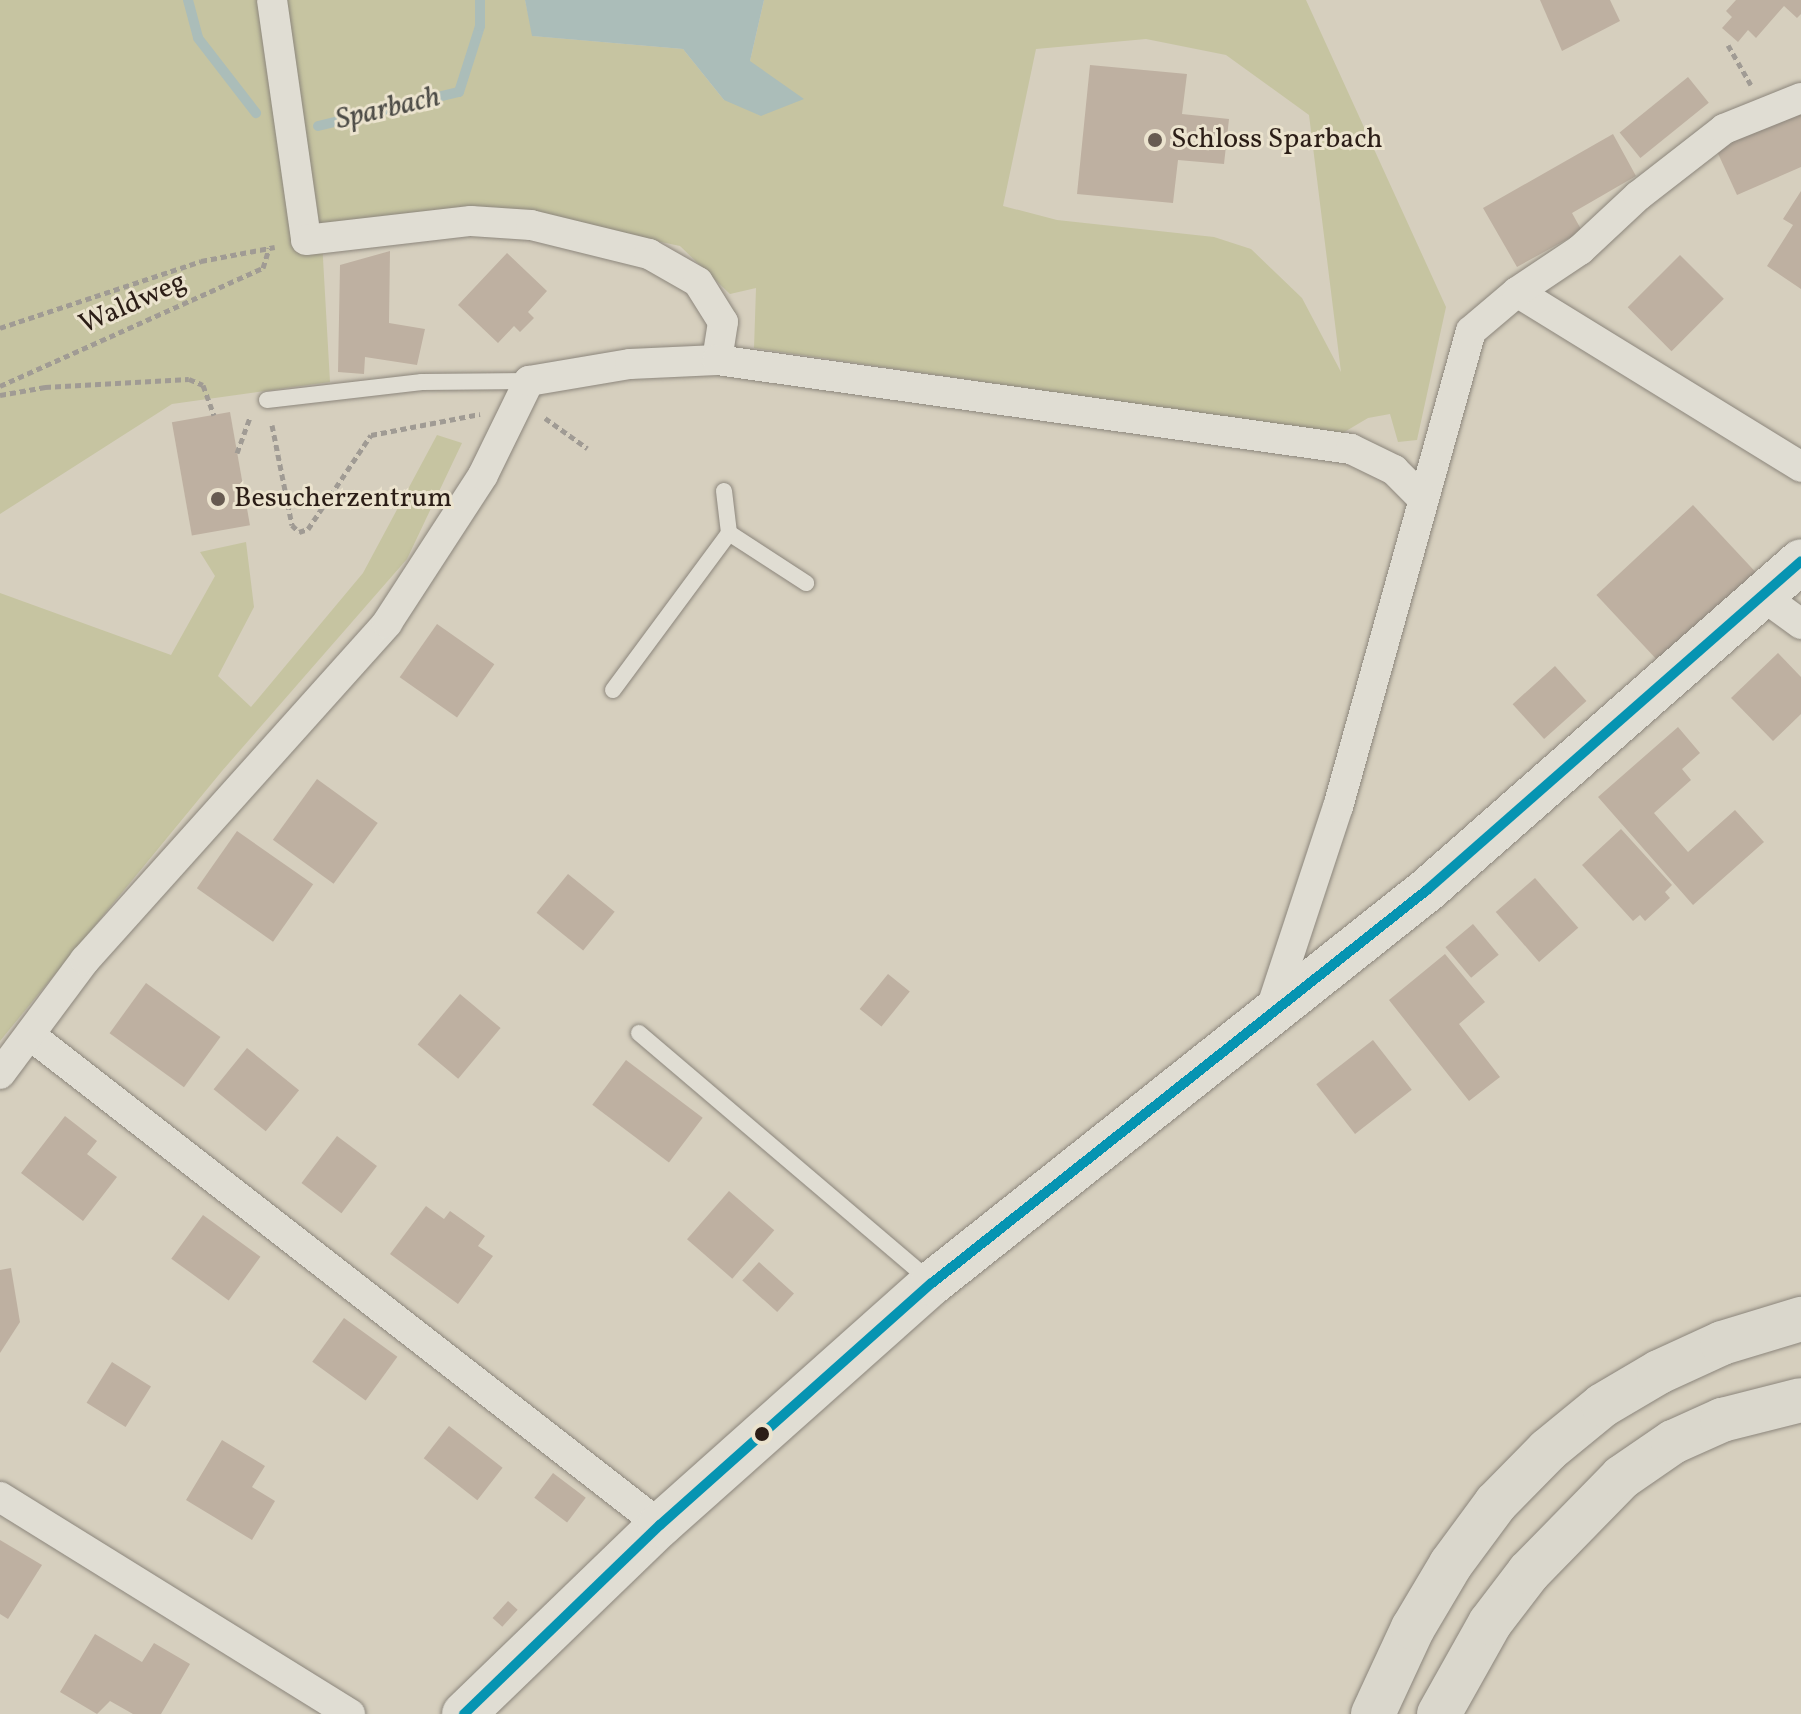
<!DOCTYPE html>
<style>
body{margin:0}
#map{position:relative;width:1801px;height:1714px;overflow:hidden;background:#d6cfbe;font-family:Vollkorn,serif}
div>[style]{position:absolute}
.green>*{inset:0;background:#c6c4a1}
.water>*{inset:0;background:#abbdb9}
.stream>*{height:10px;margin:-5px;padding:0 5px;transform-origin:5px;border-radius:5px;background:#abbdb9}
.building>*{inset:0;background:#beb0a1;transform-origin:0 0}
.path>*{height:5px;margin-top:-2.5px;transform-origin:0;background:repeating-linear-gradient(90deg,#a09b94 0 6px,transparent 0 10px)}
.roads{filter:drop-shadow(0 0 2px #8c867c) drop-shadow(0 0 2px #8c867c)}
.lane>*{height:16px;margin:-8px;padding:0 8px;transform-origin:8px;border-radius:8px;background:#e0ddd3}
.street>*{height:30px;margin:-15px;padding:0 15px;transform-origin:15px;border-radius:15px;background:#e0ddd3}
.secondary>*{height:44px;margin:-22px;padding:0 22px;transform-origin:22px;border-radius:22px;background:#e0ddd3}
.highway>*{height:44px;margin:-22px;padding:0 22px;transform-origin:22px;border-radius:22px;background:#dad7cc}
.bus-1>*{height:10px;margin:-5px;padding:0 5px;transform-origin:5px;border-radius:5px;background:#0694b2}
.dots>*{width:22px;height:22px;translate:-50% -50%;box-sizing:border-box;border:4px solid #ebe3ce;border-radius:50%}
span{translate:-50% -50%;white-space:nowrap;text-align:center;line-height:1.15;-webkit-text-stroke:6px #ebe3ce;paint-order:stroke}
.poi-label{font-size:28px;color:#2b1d16}
.left{translate:0 -50%;text-align:left}
.street-label{font-size:28px;color:#2b1d16}
.water-label{font-size:30px;color:#4c4b46;font-style:italic}
</style>
<div id="map">
<div class="green">
<div style="clip-path:polygon(evenodd,0 0,525px 0,533px 36px,683px 49px,724px 100px,750px 61px,764px 0,1306px 0,1446px 307px,1417px 440px,1398px 442px,1390px 414px,1368px 418px,1341px 434px,754px 348px,756px 288px,730px 294px,680px 246px,496px 207px,321px 223px,330px 382px,172px 404px,0 514px,0 0,1146px 39px,1226px 55px,1309px 115px,1341px 372px,1302px 298px,1251px 249px,1214px 237px,1057px 220px,1003px 206px,1036px 49px,1146px 39px)"></div>
<div style="clip-path:polygon(437px 435px,462px 443px,407px 559px,222px 771px,0 1041px,0 593px,171px 655px,215px 576px,200px 552px,246px 542px,254px 607px,218px 676px,251px 707px,363px 573px)"></div>
</div>
<div class="water">
<div style="clip-path:polygon(525px 0,764px 0,750px 61px,804px 99px,761px 116px,724px 100px,683px 49px,532px 36px)"></div>
</div>
<div class="stream">
<div style="left:188px;top:0;width:39px;rotate:75deg"></div>
<div style="left:198px;top:38px;width:95px;rotate:52.3deg"></div>
<div style="left:318px;top:126px;width:145px;rotate:-13.6deg"></div>
<div style="left:459px;top:92px;width:69px;rotate:-72.3deg"></div>
<div style="left:480px;top:26px;width:26px;rotate:-90deg"></div>
</div>
<div class="building">
<div style="clip-path:polygon(1540px 0,1610px 0,1620px 21px,1562px 51px)"></div>
<div style="clip-path:polygon(1736px 0,1801px 0,1801px 14px,1797px 18px,1784px 6px,1756px 38px,1748px 30px,1738px 42px,1722px 28px,1732px 17px,1726px 11px)"></div>
<div style="clip-path:polygon(1090px 65px,1187px 74px,1182px 114px,1229px 119px,1224px 164px,1178px 160px,1173px 203px,1077px 194px)"></div>
<div style="left:1688px;top:77px;width:33px;height:88px;rotate:51deg"></div>
<div style="clip-path:polygon(1801px 109px,1801px 167px,1737px 195px,1715px 147px)"></div>
<div style="clip-path:polygon(1613px 134px,1636px 176px,1572px 213px,1582px 231px,1517px 267px,1483px 208px)"></div>
<div style="clip-path:polygon(1801px 191px,1801px 289px,1767px 266px,1793px 225px,1783px 219px)"></div>
<div style="clip-path:polygon(390px 251px,389px 323px,425px 329px,417px 365px,365px 357px,364px 374px,338px 372px,340px 265px)"></div>
<div style="clip-path:polygon(507px 253px,547px 291px,528px 312px,534px 318px,520px 332px,514px 326px,498px 343px,458px 305px)"></div>
<div style="left:1680px;top:255px;width:62px;height:74px;rotate:45deg"></div>
<div style="left:230px;top:412px;width:115px;height:59px;rotate:80deg"></div>
<div style="left:1693px;top:505px;width:92px;height:132px;rotate:47deg"></div>
<div style="left:437px;top:624px;width:70px;height:65px;rotate:35deg"></div>
<div style="clip-path:polygon(1778px 653px,1801px 677px,1801px 714px,1773px 741px,1731px 698px)"></div>
<div style="left:1555px;top:666px;width:47px;height:57px;rotate:48deg"></div>
<div style="clip-path:polygon(1678px 727px,1700px 753px,1682px 769px,1691px 780px,1654px 813px,1688px 852px,1735px 810px,1764px 842px,1693px 905px,1598px 797px)"></div>
<div style="left:317px;top:779px;width:75px;height:75px;rotate:36deg"></div>
<div style="clip-path:polygon(1621px 829px,1672px 885px,1665px 892px,1670px 898px,1645px 921px,1640px 915px,1633px 921px,1582px 865px)"></div>
<div style="left:237px;top:831px;width:93px;height:70px;rotate:35deg"></div>
<div style="left:568px;top:874px;width:60px;height:50px;rotate:39deg"></div>
<div style="left:1535px;top:878px;width:66px;height:52px;rotate:49deg"></div>
<div style="left:1473px;top:924px;width:40px;height:36px;rotate:50deg"></div>
<div style="clip-path:polygon(1445px 954px,1485px 1002px,1459px 1024px,1500px 1077px,1469px 1101px,1389px 1000px)"></div>
<div style="left:888px;top:974px;width:28px;height:45px;rotate:39deg"></div>
<div style="left:146px;top:983px;width:92px;height:62px;rotate:36deg"></div>
<div style="left:460px;top:994px;width:53px;height:66px;rotate:40deg"></div>
<div style="left:1373px;top:1040px;width:63px;height:72px;rotate:52deg"></div>
<div style="left:247px;top:1048px;width:67px;height:53px;rotate:39deg"></div>
<div style="left:626px;top:1060px;width:96px;height:56px;rotate:37deg"></div>
<div style="clip-path:polygon(65px 1116px,97px 1141px,87px 1154px,117px 1177px,83px 1221px,21px 1173px)"></div>
<div style="left:337px;top:1136px;width:50px;height:59px;rotate:37deg"></div>
<div style="left:729px;top:1191px;width:60px;height:64px;rotate:41deg"></div>
<div style="clip-path:polygon(426px 1206px,444px 1219px,450px 1211px,485px 1236px,478px 1246px,493px 1256px,458px 1304px,390px 1254px)"></div>
<div style="left:203px;top:1215px;width:71px;height:54px;rotate:36deg"></div>
<div style="left:759px;top:1262px;width:47px;height:25px;rotate:42deg"></div>
<div style="clip-path:polygon(11px 1268px,20px 1322px,0 1353px,0 1270px)"></div>
<div style="left:344px;top:1318px;width:66px;height:54px;rotate:36deg"></div>
<div style="left:112px;top:1362px;width:46px;height:48px;rotate:32deg"></div>
<div style="left:449px;top:1426px;width:68px;height:41px;rotate:38deg"></div>
<div style="clip-path:polygon(222px 1440px,265px 1466px,252px 1487px,275px 1501px,252px 1540px,186px 1500px)"></div>
<div style="left:553px;top:1473px;width:41px;height:31px;rotate:37deg"></div>
<div style="clip-path:polygon(0 1540px,42px 1565px,8px 1619px,0 1614px)"></div>
<div style="left:508px;top:1601px;width:13px;height:23px;rotate:42deg"></div>
<div style="clip-path:polygon(95px 1634px,142px 1662px,154px 1643px,190px 1664px,161px 1714px,133px 1714px,110px 1701px,97px 1714px,60px 1692px)"></div>
</div>
<div class="path">
<div style="left:1728px;top:45px;width:46px;rotate:60.1deg"></div>
<div style="left:0;top:328px;width:212px;rotate:-18.4deg"></div>
<div style="left:201px;top:261px;width:75px;rotate:-10.7deg"></div>
<div style="left:0;top:386px;width:288px;rotate:-24.2deg"></div>
<div style="left:263px;top:268px;width:21px;rotate:-73deg"></div>
<div style="left:0;top:395px;width:46px;rotate:-10.1deg"></div>
<div style="left:45px;top:387px;width:144px;rotate:-3.2deg"></div>
<div style="left:189px;top:379px;width:15px;rotate:23deg"></div>
<div style="left:203px;top:385px;width:32px;rotate:70deg"></div>
<div style="left:545px;top:418px;width:52px;rotate:35.5deg"></div>
<div style="left:272px;top:425px;width:102px;rotate:78.7deg"></div>
<div style="left:292px;top:525px;width:10px;rotate:45deg"></div>
<div style="left:299px;top:532px;width:9px;rotate:-18deg"></div>
<div style="left:308px;top:529px;width:113px;rotate:-56.2deg"></div>
<div style="left:371px;top:435px;width:111px;rotate:-10.9deg"></div>
<div style="left:237px;top:453px;width:37px;rotate:-70deg"></div>
</div>
<div class="roads">
<div class="lane">
<div style="left:267px;top:400px;width:156px;rotate:-6.6deg"></div>
<div style="left:422px;top:382px;width:107px;rotate:-0.5deg"></div>
<div style="left:724px;top:491px;width:42px;rotate:83.2deg"></div>
<div style="left:613px;top:690px;width:195px;rotate:-53.5deg"></div>
<div style="left:729px;top:533px;width:92px;rotate:33deg"></div>
<div style="left:639px;top:1033px;width:382px;rotate:40.4deg"></div>
</div>
<div class="street">
<div style="left:272px;top:0;width:242px;rotate:81.9deg"></div>
<div style="left:306px;top:240px;width:166px;rotate:-6.6deg"></div>
<div style="left:471px;top:221px;width:60px;rotate:3.8deg"></div>
<div style="left:531px;top:225px;width:122px;rotate:13.8deg"></div>
<div style="left:649px;top:254px;width:56px;rotate:29.7deg"></div>
<div style="left:698px;top:282px;width:47px;rotate:58deg"></div>
<div style="left:723px;top:322px;width:38px;rotate:99deg"></div>
<div style="left:1517px;top:292px;width:334px;rotate:31.6deg"></div>
<div style="left:1764px;top:597px;width:46px;rotate:36.1deg"></div>
<div style="left:1271px;top:1009px;width:213px;rotate:-71.7deg"></div>
<div style="left:1338px;top:807px;width:494px;rotate:-74.4deg"></div>
<div style="left:1471px;top:331px;width:60px;rotate:-40.3deg"></div>
<div style="left:1517px;top:292px;width:76px;rotate:-33.7deg"></div>
<div style="left:1580px;top:250px;width:79px;rotate:-43deg"></div>
<div style="left:1638px;top:196px;width:109px;rotate:-37.9deg"></div>
<div style="left:1724px;top:129px;width:83px;rotate:-21.9deg"></div>
<div style="left:30px;top:1035px;width:798px;rotate:37.87deg"></div>
<div style="left:0;top:1074px;width:142px;rotate:-53.3deg"></div>
<div style="left:85px;top:960px;width:453px;rotate:-48.1deg"></div>
<div style="left:387px;top:623px;width:176px;rotate:-57deg"></div>
<div style="left:483px;top:475px;width:105px;rotate:-63.9deg"></div>
<div style="left:529px;top:381px;width:102px;rotate:-9.6deg"></div>
<div style="left:630px;top:364px;width:87px;rotate:-2.6deg"></div>
<div style="left:717px;top:360px;width:640px;rotate:7.99deg"></div>
<div style="left:1351px;top:449px;width:48px;rotate:26deg"></div>
<div style="left:1394px;top:470px;width:38px;rotate:45deg"></div>
<div style="left:0;top:1497px;width:412px;rotate:31.8deg"></div>
</div>
<div class="secondary">
<div style="left:464px;top:1714px;width:272px;rotate:-44deg"></div>
<div style="left:660px;top:1525px;width:364px;rotate:-41.7deg"></div>
<div style="left:932px;top:1283px;width:632px;rotate:-38.45deg"></div>
<div style="left:1427px;top:890px;width:498px;rotate:-41.3deg"></div>
</div>
<div class="highway">
<div style="left:1373px;top:1714px;width:95px;rotate:-65.1deg"></div>
<div style="left:1413px;top:1628px;width:74px;rotate:-59.3deg"></div>
<div style="left:1451px;top:1564px;width:76px;rotate:-53.6deg"></div>
<div style="left:1496px;top:1503px;width:74px;rotate:-45.5deg"></div>
<div style="left:1548px;top:1450px;width:71px;rotate:-39.3deg"></div>
<div style="left:1603px;top:1405px;width:65px;rotate:-30.5deg"></div>
<div style="left:1659px;top:1372px;width:69px;rotate:-24.7deg"></div>
<div style="left:1722px;top:1343px;width:83px;rotate:-16.9deg"></div>
<div style="left:1439px;top:1714px;width:104px;rotate:-60.7deg"></div>
<div style="left:1490px;top:1623px;width:64px;rotate:-52.6deg"></div>
<div style="left:1529px;top:1572px;width:133px;rotate:-45.6deg"></div>
<div style="left:1622px;top:1477px;width:62px;rotate:-34.5deg"></div>
<div style="left:1673px;top:1442px;width:54px;rotate:-24.2deg"></div>
<div style="left:1722px;top:1420px;width:81px;rotate:-14.2deg"></div>
</div>
</div>
<div class="bus-1">
<div style="left:464px;top:1714px;width:272px;rotate:-44deg"></div>
<div style="left:660px;top:1525px;width:364px;rotate:-41.7deg"></div>
<div style="left:932px;top:1283px;width:632px;rotate:-38.45deg"></div>
<div style="left:1427px;top:890px;width:498px;rotate:-41.3deg"></div>
</div>
<div class="dots">
<div style="left:1155px;top:140px;background:#675b51"></div>
<div style="left:218px;top:499px;background:#675b51"></div>
<div style="left:762px;top:1434px;background:#2b1d16"></div>
</div>
<div class="poi-label">
<span class="left" style="left:1171px;top:140px">Schloss Sparbach</span>
<span class="left" style="left:234px;top:499px">Besucherzentrum</span>
</div>
<div class="street-label">
<span style="left:133px;top:304px;rotate:-24deg">Waldweg</span>
</div>
<div class="water-label">
<span style="left:388px;top:109px;rotate:-13deg">Sparbach</span>
</div>
</div>
